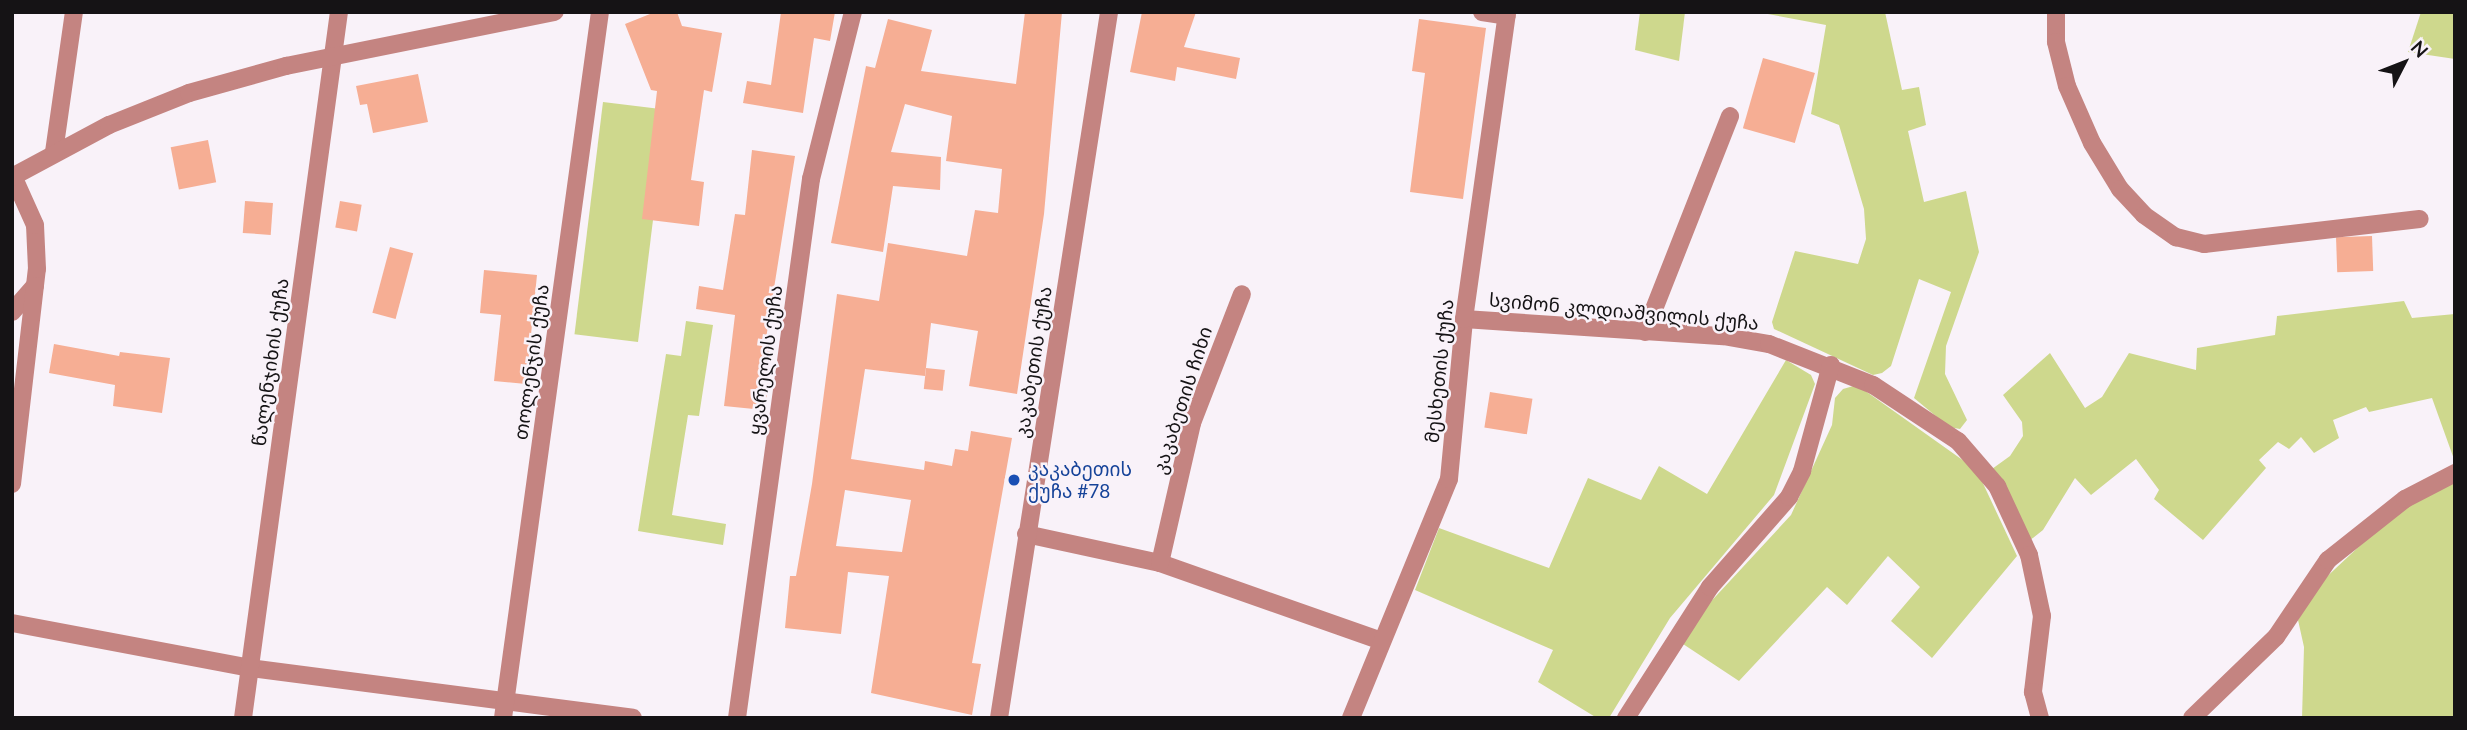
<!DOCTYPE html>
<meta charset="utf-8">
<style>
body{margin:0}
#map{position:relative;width:2467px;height:730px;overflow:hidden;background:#f9f2f9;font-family:Lato,"Noto Sans Georgian",sans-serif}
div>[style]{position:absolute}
.green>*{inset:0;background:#ced88d;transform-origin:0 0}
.building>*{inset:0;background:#f6ae94;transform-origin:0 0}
.minor>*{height:18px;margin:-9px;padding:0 9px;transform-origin:9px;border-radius:9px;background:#c48481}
.tertiary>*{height:18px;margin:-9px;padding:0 9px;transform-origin:9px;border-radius:9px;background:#c48481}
.dots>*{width:19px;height:19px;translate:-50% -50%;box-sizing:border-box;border:4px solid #f9f2f9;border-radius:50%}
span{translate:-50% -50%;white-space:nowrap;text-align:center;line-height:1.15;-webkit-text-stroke:5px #f9f2f9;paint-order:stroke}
.street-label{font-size:19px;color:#151315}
.transit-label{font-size:19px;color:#164399}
.left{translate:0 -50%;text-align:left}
.frame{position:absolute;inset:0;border:14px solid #151315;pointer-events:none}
.north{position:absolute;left:2369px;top:28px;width:70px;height:70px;-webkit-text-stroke:5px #f9f2f9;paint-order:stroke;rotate:48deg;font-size:19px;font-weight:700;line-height:28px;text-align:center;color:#151315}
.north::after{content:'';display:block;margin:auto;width:24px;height:32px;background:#151315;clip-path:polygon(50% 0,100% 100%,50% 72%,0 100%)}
</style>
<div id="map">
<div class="green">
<div style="clip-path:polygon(1640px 12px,1685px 12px,1679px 61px,1635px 50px)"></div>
<div style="clip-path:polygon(1757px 12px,1885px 12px,1902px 90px,1919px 87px,1926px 125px,1908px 131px,1924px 202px,1966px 191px,1979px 252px,1946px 346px,1945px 374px,1967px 420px,1960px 429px,1949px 427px,1914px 398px,1951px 292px,1919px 279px,1891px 366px,1882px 373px,1873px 375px,1774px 329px,1772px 322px,1795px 251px,1858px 264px,1866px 239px,1864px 209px,1839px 125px,1811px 114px,1826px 25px)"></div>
<div style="clip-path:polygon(2421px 12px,2455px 12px,2455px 59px,2408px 52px)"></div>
<div style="left:603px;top:102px;width:64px;height:234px;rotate:7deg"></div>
<div style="clip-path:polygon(2404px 301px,2412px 318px,2455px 314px,2455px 462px,2432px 398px,2369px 412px,2366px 407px,2333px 420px,2339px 438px,2314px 453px,2301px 437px,2289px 449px,2278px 442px,2259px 460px,2266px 468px,2203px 540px,2154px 499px,2159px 490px,2136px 459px,2091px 495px,2075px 478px,2043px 530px,2029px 541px,1992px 469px,2010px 456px,2023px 436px,2022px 422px,2003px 395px,2050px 353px,2085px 408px,2102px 397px,2129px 353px,2196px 370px,2197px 348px,2275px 335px,2277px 316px)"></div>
<div style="clip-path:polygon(686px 321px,713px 325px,699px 416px,688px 415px,672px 515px,726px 524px,723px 545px,638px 531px,666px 354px,681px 356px)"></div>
<div style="clip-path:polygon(1786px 360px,1811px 375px,1815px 384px,1774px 495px,1670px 618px,1609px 718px,1597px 718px,1538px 682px,1553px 650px,1415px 590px,1439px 528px,1549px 568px,1588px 478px,1641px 500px,1659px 466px,1707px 494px)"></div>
<div style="clip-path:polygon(1857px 385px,1964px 461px,1980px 477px,2017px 556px,1932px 658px,1891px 621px,1920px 587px,1888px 556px,1847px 605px,1827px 587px,1739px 681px,1683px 644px,1704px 609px,1791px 515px,1832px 425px,1835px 398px,1843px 389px)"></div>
<div style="clip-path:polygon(2455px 481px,2455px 718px,2302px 718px,2304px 647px,2298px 620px,2319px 584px,2398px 510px)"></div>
</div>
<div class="building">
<div style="clip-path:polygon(655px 12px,677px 12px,682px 26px,722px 33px,712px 92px,704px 90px,691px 180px,704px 182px,699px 226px,642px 219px,657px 91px,651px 90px,625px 24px)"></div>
<div style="clip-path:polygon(781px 12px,835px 12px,830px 41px,814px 38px,803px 113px,743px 103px,747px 81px,771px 85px)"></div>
<div style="clip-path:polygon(evenodd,1025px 12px,1062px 12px,1044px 214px,1017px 394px,969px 386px,978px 331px,931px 323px,925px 376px,865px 369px,851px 459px,924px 470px,925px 461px,952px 466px,955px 449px,968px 451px,971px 431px,1012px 438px,972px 663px,981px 664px,972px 715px,871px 693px,889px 576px,848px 572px,841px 634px,785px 628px,790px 576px,796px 576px,812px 484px,837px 294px,879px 301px,888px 243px,967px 256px,975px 210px,998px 213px,1002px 169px,946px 161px,952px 116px,905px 104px,891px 152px,941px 157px,940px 190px,893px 186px,883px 252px,831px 243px,866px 66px,875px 68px,888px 19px,932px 30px,921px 71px,1016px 84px,1025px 12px,845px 490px,911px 500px,902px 552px,836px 546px,845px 490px)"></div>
<div style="clip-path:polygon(1142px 12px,1196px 12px,1184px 47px,1240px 58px,1236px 79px,1177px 67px,1175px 81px,1130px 72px)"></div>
<div style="clip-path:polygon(1419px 19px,1486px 28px,1463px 199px,1410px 192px,1425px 73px,1412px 71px)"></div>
<div style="left:1763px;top:58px;width:54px;height:73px;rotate:16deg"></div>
<div style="clip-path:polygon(418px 74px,428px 122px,373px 133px,367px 104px,360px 105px,356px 86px)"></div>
<div style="left:208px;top:140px;width:43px;height:38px;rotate:79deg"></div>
<div style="clip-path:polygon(752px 150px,795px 156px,765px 345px,772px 346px,765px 410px,724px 406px,735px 315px,696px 309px,699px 286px,723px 290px,735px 214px,745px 215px)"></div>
<div style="left:245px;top:201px;width:28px;height:32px;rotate:4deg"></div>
<div style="left:340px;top:201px;width:22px;height:27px;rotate:10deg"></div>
<div style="left:2372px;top:236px;width:35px;height:36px;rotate:88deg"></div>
<div style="left:390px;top:247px;width:24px;height:68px;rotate:15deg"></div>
<div style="clip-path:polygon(484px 270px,537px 275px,526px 384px,494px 381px,501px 315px,480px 313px)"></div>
<div style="clip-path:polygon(54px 344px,119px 356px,120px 352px,170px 358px,162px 413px,113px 406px,115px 385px,49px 373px)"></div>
<div style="left:926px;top:368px;width:19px;height:21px;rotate:6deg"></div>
<div style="left:1490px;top:392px;width:43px;height:36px;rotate:9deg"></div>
</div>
<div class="minor">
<div style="left:1482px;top:12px;width:25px;rotate:9deg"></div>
<div style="left:2056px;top:12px;width:30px;rotate:90deg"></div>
<div style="left:2056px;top:42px;width:45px;rotate:76deg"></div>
<div style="left:2067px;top:86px;width:62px;rotate:66.3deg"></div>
<div style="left:2092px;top:143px;width:54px;rotate:58.7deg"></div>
<div style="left:2120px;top:189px;width:35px;rotate:47deg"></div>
<div style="left:2144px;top:215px;width:39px;rotate:35deg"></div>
<div style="left:2176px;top:237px;width:29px;rotate:14deg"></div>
<div style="left:2204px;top:244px;width:217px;rotate:-6.6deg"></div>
<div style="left:54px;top:152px;width:141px;rotate:-81.9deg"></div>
<div style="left:12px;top:312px;width:35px;rotate:-49deg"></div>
<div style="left:1464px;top:319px;width:260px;rotate:3.8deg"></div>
<div style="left:1723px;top:336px;width:47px;rotate:9.9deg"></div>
<div style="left:1769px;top:344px;width:112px;rotate:21.5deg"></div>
<div style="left:1873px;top:385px;width:102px;rotate:33.4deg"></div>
<div style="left:1958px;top:441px;width:60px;rotate:49.1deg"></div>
<div style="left:1997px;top:486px;width:76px;rotate:65.1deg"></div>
<div style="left:2029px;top:555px;width:62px;rotate:78deg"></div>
<div style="left:2042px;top:616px;width:77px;rotate:96.8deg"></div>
<div style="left:2033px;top:692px;width:27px;rotate:75deg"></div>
<div style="left:1645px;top:332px;width:232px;rotate:-68.5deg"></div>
<div style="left:12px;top:484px;width:216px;rotate:-83.4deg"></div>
<div style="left:37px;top:269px;width:44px;rotate:-92.6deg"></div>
<div style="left:35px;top:225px;width:54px;rotate:-114.2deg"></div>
<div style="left:1026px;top:534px;width:137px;rotate:12.2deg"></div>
<div style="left:1160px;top:563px;width:235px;rotate:19.4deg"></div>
<div style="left:1160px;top:563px;width:144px;rotate:-77.1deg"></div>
<div style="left:1192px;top:423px;width:138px;rotate:-68.8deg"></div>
<div style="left:12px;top:623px;width:242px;rotate:10.7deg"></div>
<div style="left:250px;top:668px;width:386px;rotate:7.4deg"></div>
<div style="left:243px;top:718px;width:712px;rotate:-82.26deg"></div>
<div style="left:503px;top:718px;width:713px;rotate:-82.18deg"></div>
<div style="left:737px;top:718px;width:544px;rotate:-82.18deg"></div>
<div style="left:811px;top:179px;width:172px;rotate:-75.9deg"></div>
<div style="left:1351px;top:718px;width:258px;rotate:-67.7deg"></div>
<div style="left:1449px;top:479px;width:161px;rotate:-84.6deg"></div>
<div style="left:1464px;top:319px;width:310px;rotate:-82deg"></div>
<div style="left:1626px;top:718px;width:156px;rotate:-57.3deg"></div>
<div style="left:1710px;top:587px;width:120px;rotate:-48.7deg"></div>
<div style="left:1789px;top:497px;width:29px;rotate:-63deg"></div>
<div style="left:1802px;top:471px;width:110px;rotate:-74.7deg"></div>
<div style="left:2192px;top:718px;width:117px;rotate:-44deg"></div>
<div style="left:2276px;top:637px;width:93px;rotate:-56deg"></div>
<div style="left:2328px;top:560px;width:98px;rotate:-38.4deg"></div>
<div style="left:2405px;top:499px;width:56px;rotate:-27.5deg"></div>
</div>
<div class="tertiary">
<div style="left:12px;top:177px;width:110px;rotate:-28.2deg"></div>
<div style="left:109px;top:125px;width:86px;rotate:-21.8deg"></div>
<div style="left:189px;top:93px;width:101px;rotate:-15.6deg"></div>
<div style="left:286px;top:66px;width:274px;rotate:-11.4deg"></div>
<div style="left:999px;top:718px;width:715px;rotate:-81.14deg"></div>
</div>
<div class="dots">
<div style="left:1014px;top:480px;background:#1a4fb4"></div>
</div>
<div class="street-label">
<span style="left:1624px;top:311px;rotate:5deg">სვიმონ კლდიაშვილის ქუჩა</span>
<span style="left:765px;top:360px;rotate:-82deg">ყვარელის ქუჩა</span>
<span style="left:270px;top:362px;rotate:-82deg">წალენჯიხის ქუჩა</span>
<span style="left:531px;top:362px;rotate:-82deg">თოლენჯის ქუჩა</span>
<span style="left:1033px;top:362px;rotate:-81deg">კაკაბეთის ქუჩა</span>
<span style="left:1439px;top:371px;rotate:-84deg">მესხეთის ქუჩა</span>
<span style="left:1182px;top:400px;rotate:-72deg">კაკაბეთის ჩიხი</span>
</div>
<div class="transit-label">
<span class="left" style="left:1028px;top:480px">კაკაბეთის<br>ქუჩა #78</span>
</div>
<div class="frame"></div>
<div class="north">N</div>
</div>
